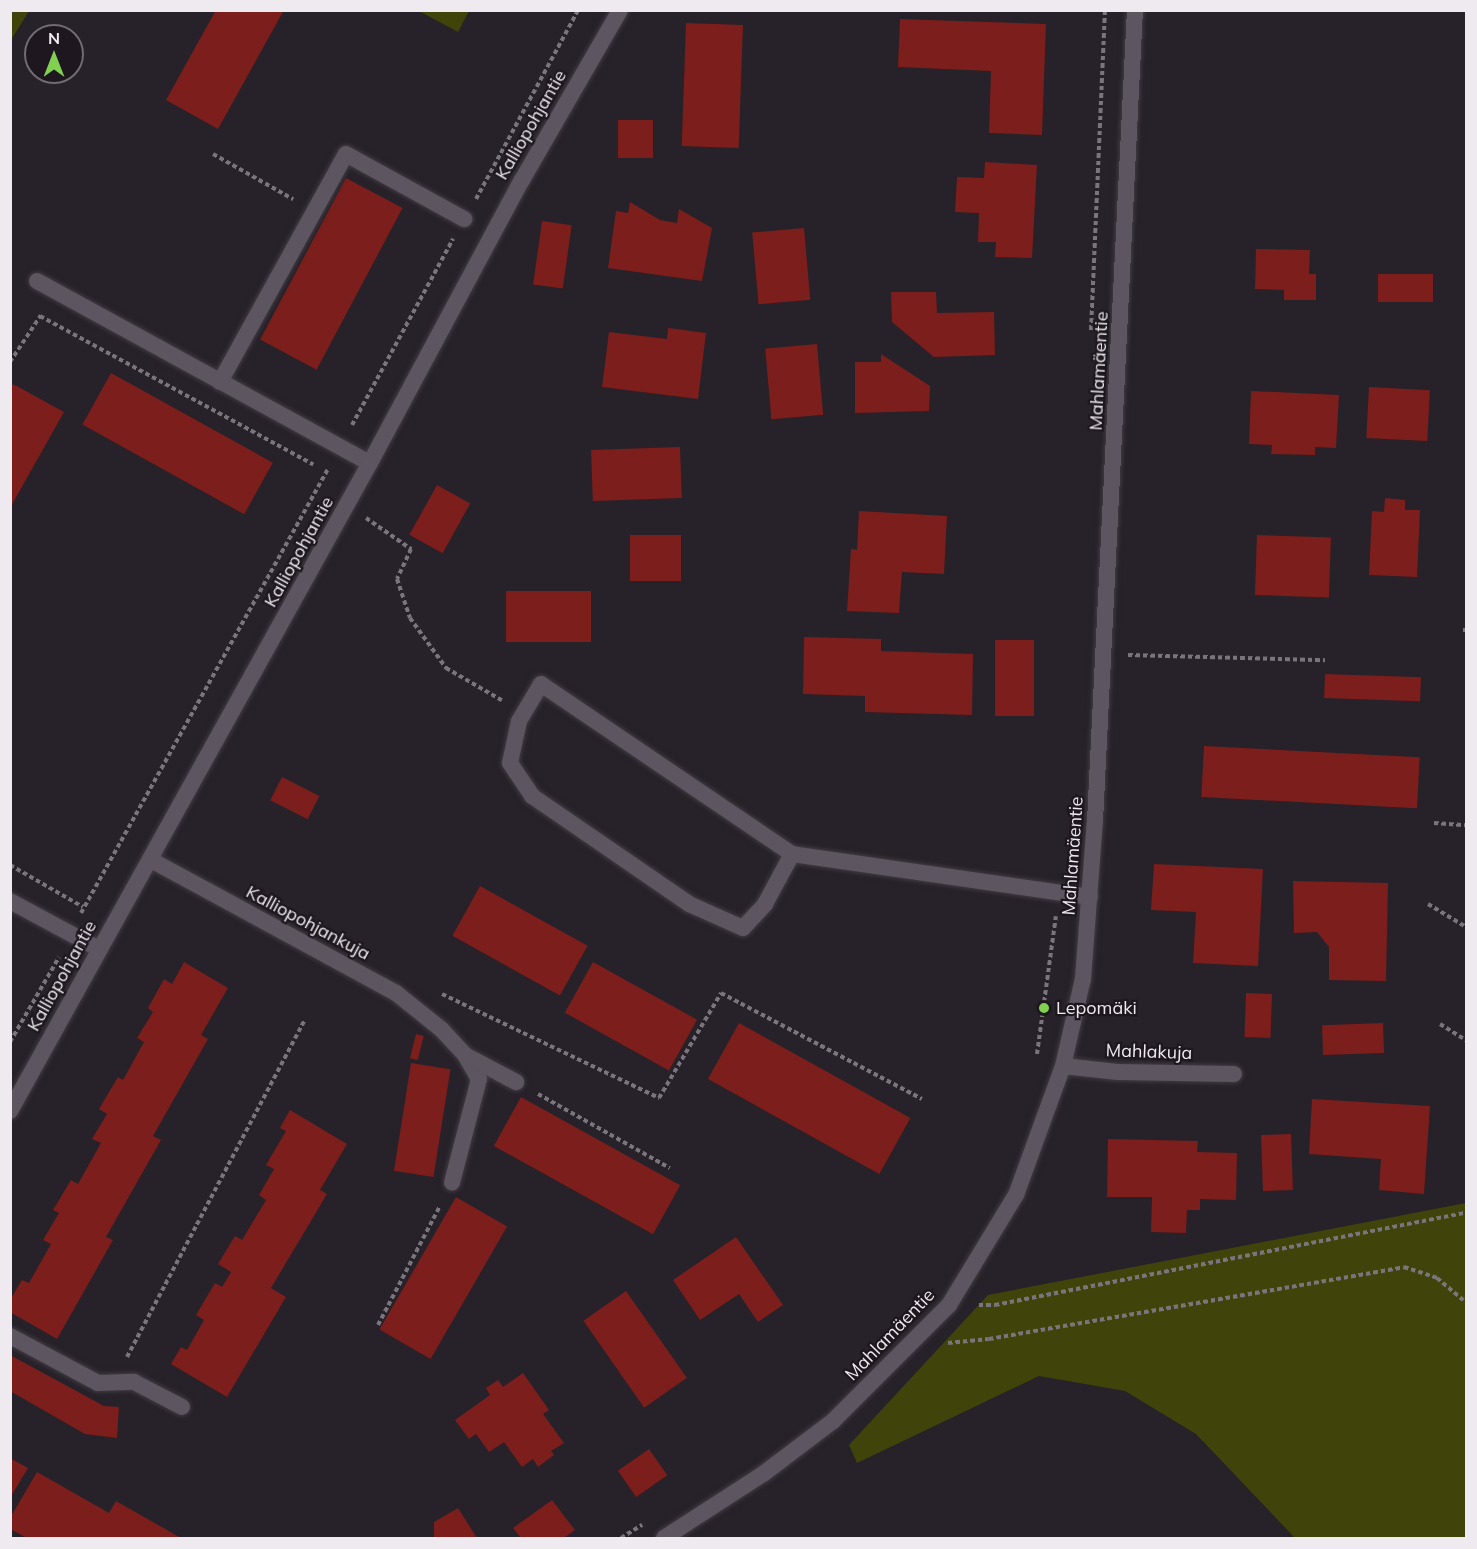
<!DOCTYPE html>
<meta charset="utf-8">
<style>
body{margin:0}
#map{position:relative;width:1477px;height:1549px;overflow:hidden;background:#272129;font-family:Mulish,sans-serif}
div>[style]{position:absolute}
.green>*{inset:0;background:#40440a}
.building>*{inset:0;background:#7c1e1b;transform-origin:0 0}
.path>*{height:4px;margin-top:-2px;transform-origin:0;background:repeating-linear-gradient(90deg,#7a757c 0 4.5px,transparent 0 7.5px)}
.roads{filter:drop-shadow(0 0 2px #413b43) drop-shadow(0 0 2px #413b43)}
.service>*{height:16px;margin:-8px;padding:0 8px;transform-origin:8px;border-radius:8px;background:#5d555f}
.minor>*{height:16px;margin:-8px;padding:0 8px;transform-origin:8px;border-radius:8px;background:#5d555f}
.dots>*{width:16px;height:16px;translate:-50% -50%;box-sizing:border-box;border:3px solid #1e171f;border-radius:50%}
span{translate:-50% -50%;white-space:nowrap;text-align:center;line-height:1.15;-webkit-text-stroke:4.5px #1e171f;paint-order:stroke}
.street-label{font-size:18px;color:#eeeaf0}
.poi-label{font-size:18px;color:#eeeaf0}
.left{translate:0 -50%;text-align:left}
.frame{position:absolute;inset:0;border:12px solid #eeeaf0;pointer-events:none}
.north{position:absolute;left:24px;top:24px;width:60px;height:60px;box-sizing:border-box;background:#1e171f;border:2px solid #716b73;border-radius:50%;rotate:0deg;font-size:16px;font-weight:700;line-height:24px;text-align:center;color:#eeeaf0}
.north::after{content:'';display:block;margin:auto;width:21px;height:27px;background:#82d04f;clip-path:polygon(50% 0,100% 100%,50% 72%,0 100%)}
</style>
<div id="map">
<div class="green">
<div style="clip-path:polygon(11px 10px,29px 11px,11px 40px,10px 11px)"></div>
<div style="clip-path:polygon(419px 11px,469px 11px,458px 32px)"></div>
<div style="clip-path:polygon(1466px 1203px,1466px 1538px,1295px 1538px,1196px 1434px,1125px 1391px,1039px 1376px,857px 1463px,849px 1445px,988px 1295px)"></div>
</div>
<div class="building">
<div style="clip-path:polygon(216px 10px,284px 10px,218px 129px,166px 100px)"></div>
<div style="clip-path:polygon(900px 19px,1046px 24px,1042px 135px,989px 133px,991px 71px,898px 67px)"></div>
<div style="left:686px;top:23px;width:57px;height:123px;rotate:2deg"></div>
<div style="left:618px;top:120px;width:35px;height:38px"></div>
<div style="clip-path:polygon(985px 162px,1037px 165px,1032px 258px,995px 257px,996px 242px,978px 242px,979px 213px,955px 212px,957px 177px,984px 178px)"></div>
<div style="left:346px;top:178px;width:64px;height:183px;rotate:28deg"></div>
<div style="clip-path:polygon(630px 202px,660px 220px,677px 223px,679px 209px,712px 228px,702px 281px,608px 268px,616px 211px,628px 213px)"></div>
<div style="left:542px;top:221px;width:30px;height:64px;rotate:8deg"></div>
<div style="left:804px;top:228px;width:72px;height:52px;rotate:85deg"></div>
<div style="clip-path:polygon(1256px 249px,1310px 250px,1309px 274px,1316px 274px,1316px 300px,1284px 300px,1284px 290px,1255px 289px)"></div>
<div style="left:1433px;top:274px;width:28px;height:55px;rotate:90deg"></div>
<div style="clip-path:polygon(891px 292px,936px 292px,937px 313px,994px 312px,995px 355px,934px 357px,892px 322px)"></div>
<div style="clip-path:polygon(668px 328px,706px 333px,698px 399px,602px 387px,609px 332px,667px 339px)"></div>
<div style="left:817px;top:344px;width:71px;height:52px;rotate:85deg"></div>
<div style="clip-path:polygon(881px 354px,930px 386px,929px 411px,855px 413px,855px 362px,881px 362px)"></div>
<div style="left:111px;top:373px;width:185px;height:59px;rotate:29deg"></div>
<div style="clip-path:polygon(13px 384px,64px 412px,10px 508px,10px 389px)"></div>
<div style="left:1369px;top:387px;width:61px;height:51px;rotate:3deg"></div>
<div style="clip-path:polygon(1251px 391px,1339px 395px,1336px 448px,1315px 447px,1315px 455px,1271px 454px,1272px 445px,1249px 444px)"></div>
<div style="left:680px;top:447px;width:51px;height:89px;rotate:88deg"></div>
<div style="left:437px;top:485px;width:38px;height:57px;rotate:29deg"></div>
<div style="clip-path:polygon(1385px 498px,1405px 500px,1405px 510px,1420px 510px,1417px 577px,1369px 575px,1372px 511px,1384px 512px)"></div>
<div style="clip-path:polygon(859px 511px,947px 516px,944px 574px,902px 572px,899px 613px,847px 611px,851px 549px,857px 550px)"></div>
<div style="left:630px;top:535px;width:51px;height:46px"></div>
<div style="left:1257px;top:535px;width:74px;height:60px;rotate:2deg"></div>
<div style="left:506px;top:591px;width:85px;height:51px"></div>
<div style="clip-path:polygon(804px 637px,881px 639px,881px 651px,973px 654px,972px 715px,865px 712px,865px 696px,803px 694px)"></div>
<div style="left:995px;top:640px;width:39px;height:76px"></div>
<div style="left:1325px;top:674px;width:96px;height:24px;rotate:2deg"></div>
<div style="left:1204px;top:746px;width:216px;height:51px;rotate:3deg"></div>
<div style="left:282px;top:777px;width:42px;height:26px;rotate:27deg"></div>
<div style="clip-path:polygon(1154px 864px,1263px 869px,1258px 966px,1193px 963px,1196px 912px,1151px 910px)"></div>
<div style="clip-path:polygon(1293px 881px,1388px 883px,1386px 981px,1329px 980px,1329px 947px,1317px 932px,1294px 933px)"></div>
<div style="left:480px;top:886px;width:123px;height:57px;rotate:29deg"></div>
<div style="clip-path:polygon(184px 962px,228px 988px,201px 1035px,208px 1039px,153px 1136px,161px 1140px,106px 1237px,113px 1240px,57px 1339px,10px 1312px,10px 1300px,22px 1280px,29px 1283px,51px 1244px,43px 1240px,59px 1213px,53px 1210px,71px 1180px,78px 1184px,101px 1143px,92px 1139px,107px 1114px,99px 1109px,118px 1077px,123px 1080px,144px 1042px,137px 1038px,153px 1012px,148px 1008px,164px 979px,172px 984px)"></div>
<div style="left:593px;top:962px;width:119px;height:58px;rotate:29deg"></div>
<div style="left:1246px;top:993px;width:26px;height:44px;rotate:2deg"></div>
<div style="left:739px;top:1023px;width:196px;height:64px;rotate:29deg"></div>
<div style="left:1383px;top:1023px;width:30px;height:61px;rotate:88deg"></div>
<div style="left:416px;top:1034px;width:8px;height:25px;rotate:14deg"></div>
<div style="left:411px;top:1063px;width:40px;height:109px;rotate:9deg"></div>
<div style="left:521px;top:1097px;width:182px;height:56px;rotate:29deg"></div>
<div style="clip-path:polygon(1312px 1099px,1430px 1106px,1424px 1194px,1379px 1190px,1381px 1159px,1309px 1154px)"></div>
<div style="clip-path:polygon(290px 1110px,347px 1144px,320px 1190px,327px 1194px,271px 1288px,286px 1297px,227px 1397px,171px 1364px,181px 1347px,187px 1350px,204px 1320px,196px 1315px,215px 1283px,222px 1287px,231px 1272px,218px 1264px,235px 1236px,242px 1240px,266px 1200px,259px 1195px,274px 1169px,266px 1165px,286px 1131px,280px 1128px)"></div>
<div style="left:1291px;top:1134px;width:56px;height:30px;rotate:88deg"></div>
<div style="clip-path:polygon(1108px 1139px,1198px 1141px,1197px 1152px,1237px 1153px,1236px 1200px,1200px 1199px,1200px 1210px,1187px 1210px,1186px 1233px,1151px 1232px,1152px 1197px,1107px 1197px)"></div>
<div style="left:456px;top:1197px;width:59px;height:153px;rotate:30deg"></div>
<div style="clip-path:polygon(736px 1237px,783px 1305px,758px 1322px,739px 1294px,700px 1320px,673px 1280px)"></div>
<div style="left:626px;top:1291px;width:106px;height:52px;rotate:55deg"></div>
<div style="clip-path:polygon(10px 1355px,104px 1406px,119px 1407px,117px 1438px,85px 1434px,10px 1391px)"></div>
<div style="clip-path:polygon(523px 1373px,549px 1410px,543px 1414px,564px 1443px,551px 1451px,554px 1455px,538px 1467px,533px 1459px,522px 1467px,504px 1442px,489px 1452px,476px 1434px,469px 1439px,455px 1420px,490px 1395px,486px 1388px,498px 1380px,503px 1387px)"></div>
<div style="left:649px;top:1449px;width:32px;height:38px;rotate:55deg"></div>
<div style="clip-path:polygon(10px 1458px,28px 1468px,10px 1498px)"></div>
<div style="clip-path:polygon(37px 1472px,109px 1513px,116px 1501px,181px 1538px,27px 1538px,10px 1529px,10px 1518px)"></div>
<div style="clip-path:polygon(552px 1500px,575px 1530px,564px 1538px,521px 1538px,513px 1528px)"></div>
<div style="clip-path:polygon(458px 1508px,477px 1538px,434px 1538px,434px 1522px)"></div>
</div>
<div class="path">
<div style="left:213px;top:154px;width:92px;rotate:29.4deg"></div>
<div style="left:476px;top:199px;width:215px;rotate:-61.6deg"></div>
<div style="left:40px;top:316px;width:311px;rotate:28.5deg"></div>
<div style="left:1091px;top:330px;width:320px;rotate:-87.5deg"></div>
<div style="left:10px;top:362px;width:56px;rotate:-56.6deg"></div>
<div style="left:352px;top:425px;width:212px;rotate:-61.5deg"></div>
<div style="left:366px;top:518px;width:55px;rotate:34.6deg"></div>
<div style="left:411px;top:549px;width:33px;rotate:115deg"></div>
<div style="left:397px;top:579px;width:41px;rotate:71.6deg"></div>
<div style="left:410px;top:618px;width:62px;rotate:54.2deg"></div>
<div style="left:446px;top:668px;width:66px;rotate:30.1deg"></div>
<div style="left:1463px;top:630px;width:3px"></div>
<div style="left:1128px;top:655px;width:197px;rotate:1.5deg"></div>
<div style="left:1434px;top:823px;width:32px;rotate:4deg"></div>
<div style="left:10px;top:865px;width:84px;rotate:29.9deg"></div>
<div style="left:1428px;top:904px;width:44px;rotate:31.2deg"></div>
<div style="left:81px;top:913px;width:508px;rotate:-60.91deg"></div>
<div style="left:442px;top:994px;width:241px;rotate:25.6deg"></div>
<div style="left:659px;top:1098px;width:122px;rotate:-59.4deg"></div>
<div style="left:721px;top:993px;width:227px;rotate:27.8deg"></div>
<div style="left:1440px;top:1024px;width:31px;rotate:32deg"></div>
<div style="left:10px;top:1042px;width:98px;rotate:-60deg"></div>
<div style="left:1037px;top:1054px;width:139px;rotate:-82.2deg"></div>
<div style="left:538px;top:1094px;width:151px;rotate:29.3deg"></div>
<div style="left:979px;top:1305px;width:16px"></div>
<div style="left:995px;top:1305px;width:480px;rotate:-11.1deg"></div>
<div style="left:378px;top:1325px;width:134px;rotate:-62.5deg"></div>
<div style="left:948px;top:1343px;width:41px;rotate:-5.6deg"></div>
<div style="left:989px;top:1339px;width:421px;rotate:-9.8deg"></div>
<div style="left:1404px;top:1267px;width:35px;rotate:18deg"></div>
<div style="left:1437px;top:1278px;width:38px;rotate:40deg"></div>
<div style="left:127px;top:1357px;width:380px;rotate:-62.2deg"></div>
<div style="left:621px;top:1538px;width:25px;rotate:-32deg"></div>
</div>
<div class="roads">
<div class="service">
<div style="left:37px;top:281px;width:379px;rotate:28.7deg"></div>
<div style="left:220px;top:382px;width:260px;rotate:-61.1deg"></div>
<div style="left:346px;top:154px;width:135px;rotate:28.8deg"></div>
<div style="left:792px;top:854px;width:303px;rotate:-145.9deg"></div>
<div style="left:541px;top:684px;width:43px;rotate:120.7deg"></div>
<div style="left:519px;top:721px;width:43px;rotate:102.1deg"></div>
<div style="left:510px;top:763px;width:40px;rotate:56deg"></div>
<div style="left:532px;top:796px;width:191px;rotate:34.5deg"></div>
<div style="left:689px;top:904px;width:59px;rotate:24deg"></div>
<div style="left:743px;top:928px;width:33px;rotate:-47deg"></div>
<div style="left:765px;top:904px;width:57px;rotate:-61.6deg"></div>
<div style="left:792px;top:854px;width:301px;rotate:8.2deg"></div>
<div style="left:10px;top:901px;width:101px;rotate:28.3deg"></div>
<div style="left:441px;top:1029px;width:35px;rotate:47deg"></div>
<div style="left:465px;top:1055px;width:28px;rotate:60deg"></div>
<div style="left:479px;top:1079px;width:107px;rotate:104.6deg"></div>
<div style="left:465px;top:1055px;width:58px;rotate:27.9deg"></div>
<div style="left:10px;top:1336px;width:100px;rotate:28.1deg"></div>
<div style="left:98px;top:1383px;width:36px;rotate:-2deg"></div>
<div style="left:134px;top:1382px;width:54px;rotate:27.5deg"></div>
</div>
<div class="minor">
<div style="left:151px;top:860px;width:279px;rotate:28.5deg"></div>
<div style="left:396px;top:993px;width:58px;rotate:38.7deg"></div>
<div style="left:1063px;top:1066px;width:55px;rotate:6.2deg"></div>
<div style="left:1118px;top:1072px;width:116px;rotate:1deg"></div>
<div style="left:10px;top:1111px;width:741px;rotate:-60.95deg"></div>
<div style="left:370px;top:463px;width:321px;rotate:-61.8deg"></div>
<div style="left:522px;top:180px;width:196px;rotate:-60deg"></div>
<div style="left:664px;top:1538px;width:118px;rotate:-32.9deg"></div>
<div style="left:763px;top:1474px;width:88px;rotate:-37.1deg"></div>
<div style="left:833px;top:1421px;width:164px;rotate:-45deg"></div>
<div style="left:949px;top:1305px;width:129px;rotate:-58.7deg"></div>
<div style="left:1016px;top:1195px;width:137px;rotate:-70deg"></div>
<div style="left:1063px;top:1066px;width:89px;rotate:-77.1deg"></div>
<div style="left:1083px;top:979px;width:158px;rotate:-85.7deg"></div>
<div style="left:1095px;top:821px;width:812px;rotate:-87.18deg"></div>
</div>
</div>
<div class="dots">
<div style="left:1044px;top:1008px;background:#82d04f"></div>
</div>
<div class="street-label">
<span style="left:531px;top:125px;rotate:-60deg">Kalliopohjantie</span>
<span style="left:1099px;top:371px;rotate:-87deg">Mahlamäentie</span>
<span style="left:299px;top:552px;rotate:-61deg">Kalliopohjantie</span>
<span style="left:1073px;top:856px;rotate:-86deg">Mahlamäentie</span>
<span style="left:308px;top:923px;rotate:28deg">Kalliopohjankuja</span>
<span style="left:62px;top:976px;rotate:-61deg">Kalliopohjantie</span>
<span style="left:1149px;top:1052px;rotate:2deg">Mahlakuja</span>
<span style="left:890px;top:1335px;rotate:-46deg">Mahlamäentie</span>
</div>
<div class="poi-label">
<span class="left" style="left:1056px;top:1008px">Lepomäki</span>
</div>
<div class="frame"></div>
<div class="north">N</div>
</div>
